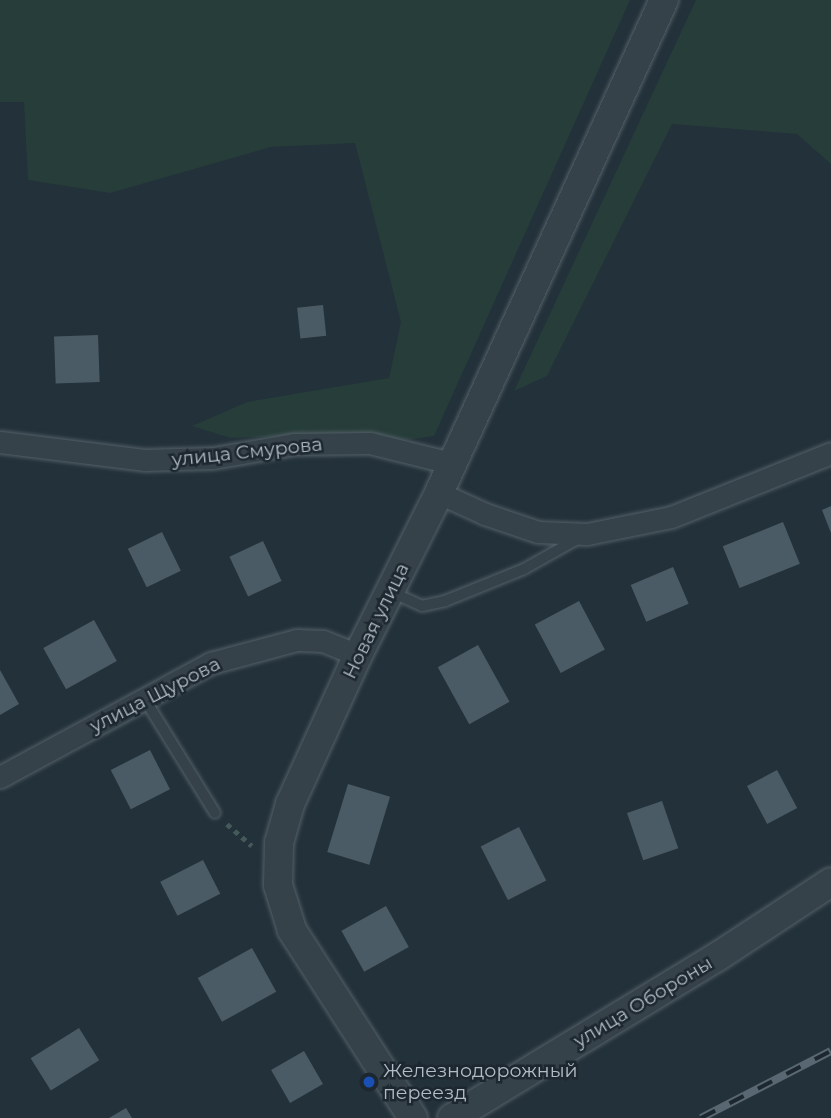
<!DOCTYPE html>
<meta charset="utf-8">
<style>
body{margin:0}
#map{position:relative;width:831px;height:1118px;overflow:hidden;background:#23313a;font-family:Montserrat,sans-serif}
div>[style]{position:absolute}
.green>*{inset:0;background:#263d3a}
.building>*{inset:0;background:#4b5b65;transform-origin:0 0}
.path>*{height:4.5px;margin-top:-2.25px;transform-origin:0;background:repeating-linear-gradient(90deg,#445958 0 5px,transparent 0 10px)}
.roads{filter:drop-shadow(0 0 2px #546068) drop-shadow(0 0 2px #546068)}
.service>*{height:10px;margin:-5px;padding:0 5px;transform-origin:5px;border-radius:5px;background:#36424a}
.minor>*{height:21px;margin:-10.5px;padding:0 10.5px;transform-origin:10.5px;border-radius:10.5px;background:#36424a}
.tertiary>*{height:28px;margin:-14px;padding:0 14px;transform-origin:14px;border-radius:14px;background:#36424a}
.rail>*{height:8px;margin-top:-4px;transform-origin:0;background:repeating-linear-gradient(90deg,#1c272f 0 16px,#586771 0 32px);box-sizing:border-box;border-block:2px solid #586771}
.dots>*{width:19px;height:19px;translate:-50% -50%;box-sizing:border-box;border:4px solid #1c272f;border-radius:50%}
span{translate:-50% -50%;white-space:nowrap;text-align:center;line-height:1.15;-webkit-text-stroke:5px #1c272f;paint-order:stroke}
.street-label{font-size:19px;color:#b1bdc6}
.poi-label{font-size:19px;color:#b1bdc6}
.left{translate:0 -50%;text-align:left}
</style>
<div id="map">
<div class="green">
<div style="clip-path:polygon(0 0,630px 0,434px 436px,407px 440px,364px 433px,231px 438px,192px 426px,247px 402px,389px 378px,401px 322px,355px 143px,271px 147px,110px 193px,28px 180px,24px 102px,0 102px)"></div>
<div style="clip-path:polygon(696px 0,831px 0,831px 164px,797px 134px,672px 124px,547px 376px,514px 391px)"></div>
</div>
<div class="building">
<div style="left:323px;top:305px;width:31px;height:26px;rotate:84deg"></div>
<div style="left:98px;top:335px;width:47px;height:44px;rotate:88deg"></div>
<div style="clip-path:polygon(831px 506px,831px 533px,822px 510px)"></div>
<div style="left:783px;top:522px;width:45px;height:65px;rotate:68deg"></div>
<div style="left:162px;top:532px;width:43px;height:38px;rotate:64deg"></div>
<div style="left:263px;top:541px;width:44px;height:37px;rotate:65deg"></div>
<div style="left:673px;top:567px;width:40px;height:46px;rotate:67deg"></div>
<div style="left:579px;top:601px;width:55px;height:50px;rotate:62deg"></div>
<div style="left:94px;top:620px;width:47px;height:58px;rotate:61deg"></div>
<div style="left:478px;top:645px;width:65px;height:46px;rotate:61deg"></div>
<div style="clip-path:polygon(0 670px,19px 704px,0 715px)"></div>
<div style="left:150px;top:750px;width:44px;height:44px;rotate:63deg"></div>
<div style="left:777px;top:770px;width:43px;height:34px;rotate:62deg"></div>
<div style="left:348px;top:784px;width:44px;height:71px;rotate:17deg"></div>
<div style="left:662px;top:801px;width:50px;height:37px;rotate:71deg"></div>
<div style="left:519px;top:827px;width:60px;height:43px;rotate:63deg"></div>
<div style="left:203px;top:860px;width:38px;height:48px;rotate:63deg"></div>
<div style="left:386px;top:906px;width:47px;height:51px;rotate:61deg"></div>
<div style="left:252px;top:948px;width:50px;height:62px;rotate:61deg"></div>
<div style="left:79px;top:1028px;width:38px;height:57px;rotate:58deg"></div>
<div style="left:304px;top:1051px;width:38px;height:38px;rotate:60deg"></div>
<div style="clip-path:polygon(126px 1108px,132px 1118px,109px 1118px)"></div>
</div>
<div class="path">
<div style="left:227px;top:824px;width:33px;rotate:41deg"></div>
</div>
<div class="roads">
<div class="service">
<div style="left:391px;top:592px;width:34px;rotate:24deg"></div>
<div style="left:422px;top:606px;width:24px;rotate:-12deg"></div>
<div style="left:445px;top:601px;width:85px;rotate:-22.1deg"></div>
<div style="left:524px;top:569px;width:65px;rotate:-29.3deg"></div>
<div style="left:144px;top:698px;width:135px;rotate:58.3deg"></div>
</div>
<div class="minor">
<div style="left:0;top:442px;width:145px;rotate:7.1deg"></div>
<div style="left:144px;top:460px;width:69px;rotate:-1.7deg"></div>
<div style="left:213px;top:458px;width:82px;rotate:-9.8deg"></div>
<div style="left:294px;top:444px;width:76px;rotate:-0.8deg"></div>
<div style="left:370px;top:443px;width:83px;rotate:13.9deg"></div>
<div style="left:439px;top:493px;width:51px;rotate:24.5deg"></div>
<div style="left:485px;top:514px;width:56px;rotate:18.8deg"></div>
<div style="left:538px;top:532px;width:49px;rotate:2.3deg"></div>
<div style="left:587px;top:534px;width:86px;rotate:-11.4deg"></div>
<div style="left:671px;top:517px;width:172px;rotate:-21.8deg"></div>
<div style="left:0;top:777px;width:240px;rotate:-28.4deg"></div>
<div style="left:211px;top:663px;width:89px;rotate:-15deg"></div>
<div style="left:297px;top:640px;width:26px;rotate:2deg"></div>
<div style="left:323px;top:641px;width:38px;rotate:22deg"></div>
</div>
<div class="tertiary">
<div style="left:413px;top:1118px;width:224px;rotate:-122.8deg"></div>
<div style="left:292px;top:930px;width:47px;rotate:-107.3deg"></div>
<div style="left:278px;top:885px;width:42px;rotate:-88.6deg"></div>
<div style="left:279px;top:843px;width:41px;rotate:-74.2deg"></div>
<div style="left:290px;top:804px;width:164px;rotate:-65.5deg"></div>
<div style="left:358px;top:655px;width:181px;rotate:-63.4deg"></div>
<div style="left:439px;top:493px;width:542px;rotate:-65.47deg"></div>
<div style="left:452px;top:1118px;width:310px;rotate:-31.3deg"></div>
<div style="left:717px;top:957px;width:136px;rotate:-33.3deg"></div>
</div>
</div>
<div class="rail">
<div style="left:701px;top:1118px;width:146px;rotate:-27.3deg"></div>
</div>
<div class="dots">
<div style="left:369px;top:1082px;background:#1a4fb4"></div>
</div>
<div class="street-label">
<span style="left:247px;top:452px;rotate:-6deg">улица Смурова</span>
<span style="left:376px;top:621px;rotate:-64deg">Новая улица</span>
<span style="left:155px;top:695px;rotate:-27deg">улица Щурова</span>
<span style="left:643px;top:1002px;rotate:-31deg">улица Обороны</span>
</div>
<div class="poi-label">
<span class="left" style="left:383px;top:1082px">Железнодорожный<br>переезд</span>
</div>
</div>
